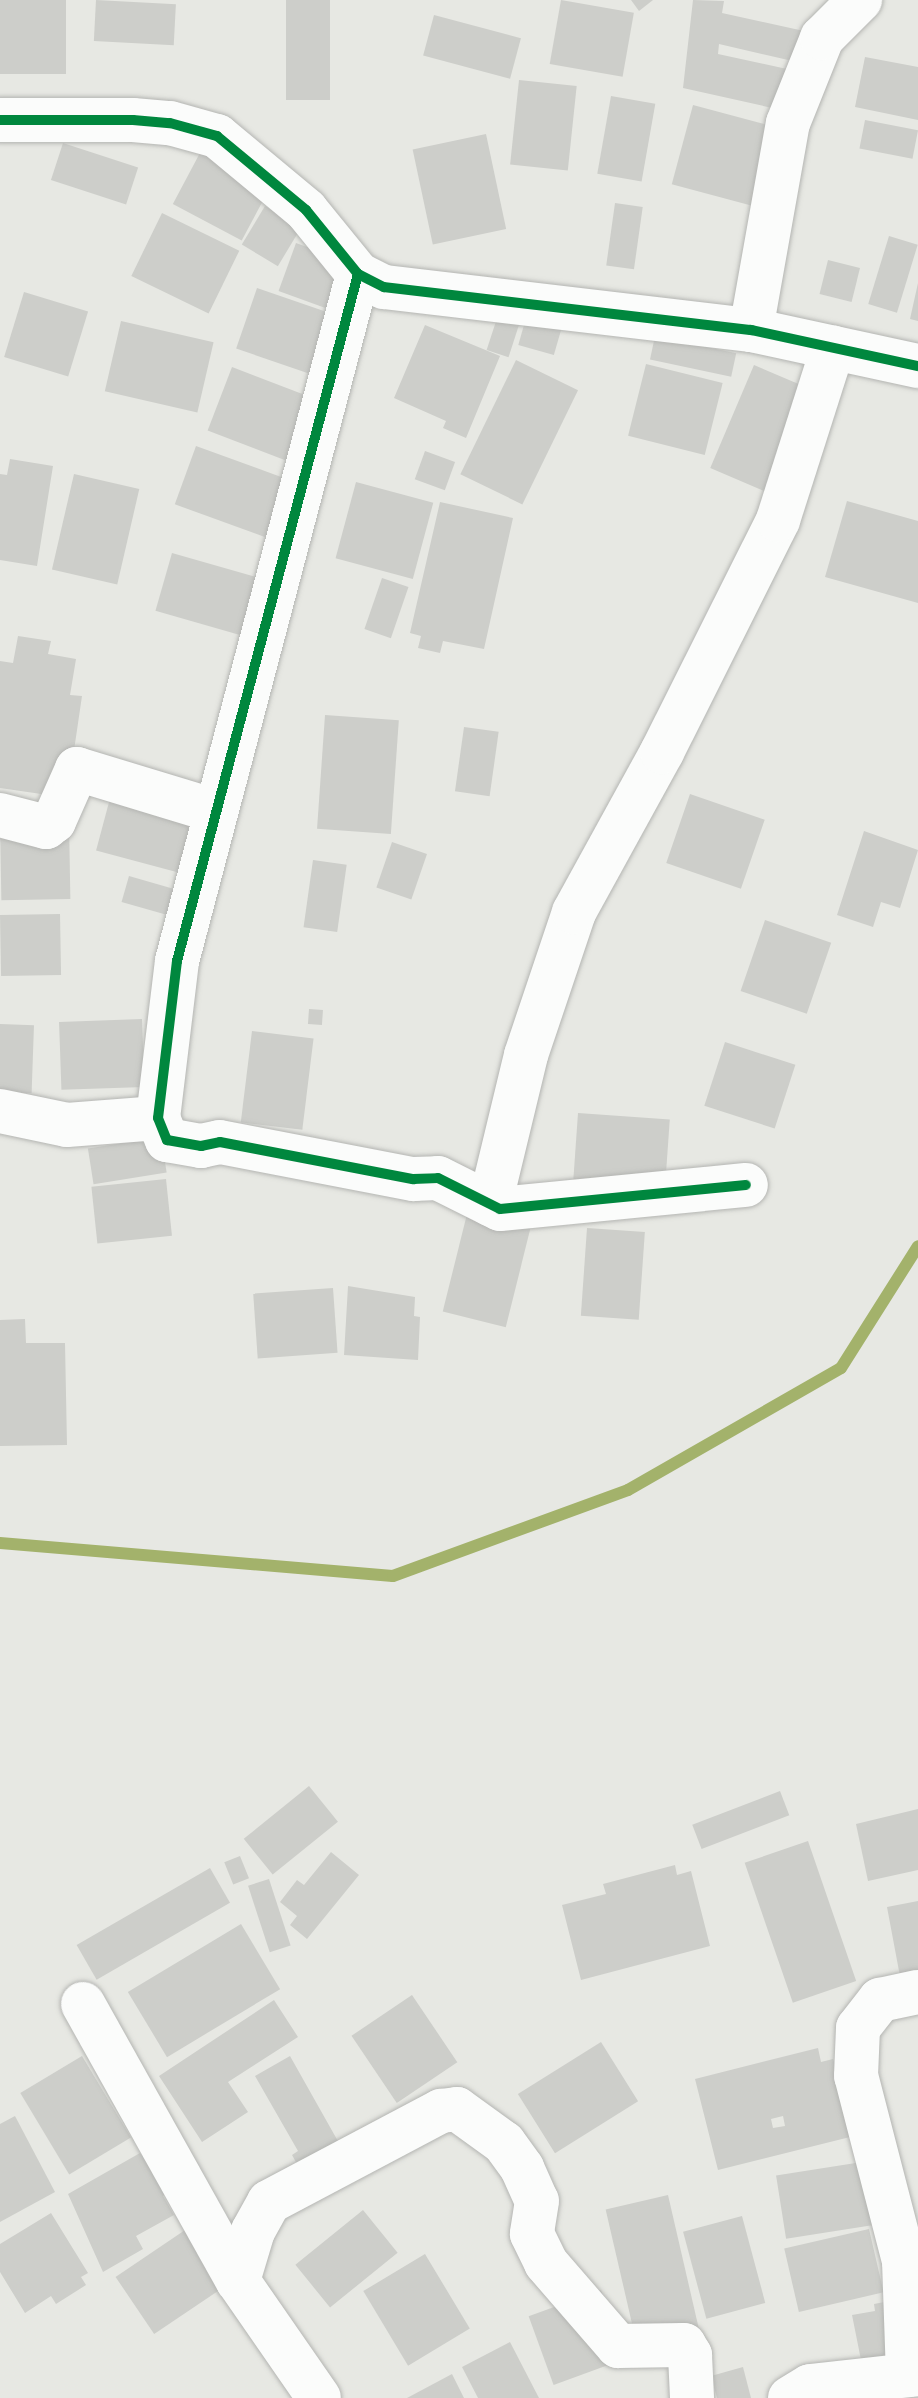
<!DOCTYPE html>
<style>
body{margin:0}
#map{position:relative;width:918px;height:2398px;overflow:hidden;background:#e7e8e3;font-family:Manrope,sans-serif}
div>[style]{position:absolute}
.stream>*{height:12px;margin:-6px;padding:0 6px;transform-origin:6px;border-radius:6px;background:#a3b26b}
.building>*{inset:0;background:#cdceca;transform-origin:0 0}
.roads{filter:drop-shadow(0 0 2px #b4b5b2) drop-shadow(0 0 2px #b4b5b2)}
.minor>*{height:44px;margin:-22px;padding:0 22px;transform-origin:22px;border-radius:22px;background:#fbfcfb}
.cycleway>*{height:10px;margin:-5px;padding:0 5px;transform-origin:5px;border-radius:5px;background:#00873e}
span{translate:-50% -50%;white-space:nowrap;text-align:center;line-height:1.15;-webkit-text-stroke:7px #fff;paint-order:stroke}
</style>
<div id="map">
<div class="stream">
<div style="left:0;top:1543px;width:394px;rotate:4.8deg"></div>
<div style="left:393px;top:1576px;width:250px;rotate:-20.1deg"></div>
<div style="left:628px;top:1490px;width:245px;rotate:-29.8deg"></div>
<div style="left:841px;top:1368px;width:144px;rotate:-57.7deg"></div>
</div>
<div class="building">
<div style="left:0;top:0;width:66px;height:74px"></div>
<div style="left:96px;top:0;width:80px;height:41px;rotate:3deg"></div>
<div style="left:286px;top:0;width:44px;height:100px"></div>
<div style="left:561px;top:0;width:74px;height:65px;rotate:10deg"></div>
<div style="clip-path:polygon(631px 0,653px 0,639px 11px)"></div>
<div style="clip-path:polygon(693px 0,724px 1px,722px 13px,804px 31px,797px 62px,719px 44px,718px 54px,787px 69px,777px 109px,683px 88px)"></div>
<div style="left:434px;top:15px;width:90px;height:42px;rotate:15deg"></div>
<div style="clip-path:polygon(865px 57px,918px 67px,918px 120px,855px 107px)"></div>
<div style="left:519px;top:80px;width:58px;height:85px;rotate:6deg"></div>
<div style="left:611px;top:96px;width:45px;height:79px;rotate:10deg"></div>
<div style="left:693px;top:105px;width:86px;height:82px;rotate:15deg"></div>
<div style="left:865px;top:120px;width:54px;height:29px;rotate:11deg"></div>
<div style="left:486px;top:134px;width:97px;height:75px;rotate:78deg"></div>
<div style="left:63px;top:143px;width:79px;height:39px;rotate:18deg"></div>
<div style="left:201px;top:151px;width:78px;height:60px;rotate:28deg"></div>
<div style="left:615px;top:203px;width:28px;height:63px;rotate:8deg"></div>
<div style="left:265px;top:206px;width:42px;height:45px;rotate:31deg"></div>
<div style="left:162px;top:213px;width:86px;height:70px;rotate:26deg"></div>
<div style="left:889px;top:236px;width:30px;height:71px;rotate:17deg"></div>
<div style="left:296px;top:243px;width:66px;height:51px;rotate:20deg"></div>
<div style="left:828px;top:260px;width:33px;height:35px;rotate:14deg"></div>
<div style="clip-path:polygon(918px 283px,918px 321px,910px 319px)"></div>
<div style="left:257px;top:288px;width:93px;height:64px;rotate:19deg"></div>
<div style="left:24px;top:292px;width:67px;height:68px;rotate:17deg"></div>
<div style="left:499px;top:312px;width:23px;height:40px;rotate:18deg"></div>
<div style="left:526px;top:318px;width:37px;height:28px;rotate:16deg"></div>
<div style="left:121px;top:321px;width:95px;height:72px;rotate:13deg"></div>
<div style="clip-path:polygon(425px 325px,500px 356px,466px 438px,443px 428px,446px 421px,394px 398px)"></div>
<div style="left:655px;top:336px;width:83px;height:24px;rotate:12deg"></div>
<div style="left:516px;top:360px;width:69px;height:127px;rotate:26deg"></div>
<div style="left:646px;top:364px;width:79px;height:74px;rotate:14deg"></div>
<div style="left:754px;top:365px;width:65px;height:112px;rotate:23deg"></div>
<div style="left:232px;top:367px;width:88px;height:68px;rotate:21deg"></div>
<div style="left:196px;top:446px;width:105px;height:62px;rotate:20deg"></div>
<div style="left:425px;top:451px;width:32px;height:30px;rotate:20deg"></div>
<div style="clip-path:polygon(10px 459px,53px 466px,37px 566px,0 560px,0 474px,7px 475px)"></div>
<div style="left:74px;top:474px;width:67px;height:98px;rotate:13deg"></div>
<div style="left:356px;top:482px;width:80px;height:79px;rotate:15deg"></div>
<div style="clip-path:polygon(847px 501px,918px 521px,918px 603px,825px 577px)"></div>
<div style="clip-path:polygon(440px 502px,513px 518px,484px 649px,443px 641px,440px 653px,418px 648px,421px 636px,410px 633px)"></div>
<div style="left:172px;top:553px;width:96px;height:60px;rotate:16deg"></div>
<div style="left:382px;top:578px;width:28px;height:54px;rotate:19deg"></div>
<div style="clip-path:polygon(18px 636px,51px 641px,48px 654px,76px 659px,70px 695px,82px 696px,71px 771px,55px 796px,0 788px,0 661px,13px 663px)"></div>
<div style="left:325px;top:715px;width:74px;height:114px;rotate:4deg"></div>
<div style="left:464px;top:727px;width:35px;height:65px;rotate:8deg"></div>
<div style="left:116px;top:776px;width:89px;height:77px;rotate:15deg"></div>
<div style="left:690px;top:794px;width:79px;height:73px;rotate:19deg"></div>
<div style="left:69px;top:821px;width:78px;height:69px;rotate:89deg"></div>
<div style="clip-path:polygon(864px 831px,918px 850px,900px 908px,881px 902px,873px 927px,837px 915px)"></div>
<div style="left:392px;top:842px;width:37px;height:48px;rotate:19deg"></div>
<div style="left:313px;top:860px;width:34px;height:68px;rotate:8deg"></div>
<div style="left:129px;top:876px;width:55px;height:27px;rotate:16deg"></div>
<div style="left:60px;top:914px;width:61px;height:60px;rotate:89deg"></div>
<div style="left:765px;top:920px;width:70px;height:75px;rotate:19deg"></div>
<div style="left:309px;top:1009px;width:14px;height:15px;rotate:4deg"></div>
<div style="left:142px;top:1019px;width:68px;height:83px;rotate:88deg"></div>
<div style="left:0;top:1024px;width:34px;height:68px;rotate:2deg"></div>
<div style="left:252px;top:1031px;width:62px;height:92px;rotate:7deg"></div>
<div style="left:725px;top:1042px;width:74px;height:67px;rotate:18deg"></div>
<div style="left:578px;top:1113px;width:92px;height:70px;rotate:4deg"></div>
<div style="left:161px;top:1137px;width:36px;height:74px;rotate:81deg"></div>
<div style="left:166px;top:1179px;width:57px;height:75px;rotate:84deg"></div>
<div style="left:472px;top:1194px;width:65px;height:121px;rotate:14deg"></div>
<div style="left:587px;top:1228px;width:58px;height:88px;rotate:4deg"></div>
<div style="clip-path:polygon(348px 1286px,415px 1297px,414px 1316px,420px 1317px,418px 1360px,344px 1355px)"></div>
<div style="left:333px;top:1288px;width:65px;height:80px;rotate:86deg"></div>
<div style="clip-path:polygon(25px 1319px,26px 1343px,65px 1343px,67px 1445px,0 1446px,0 1320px)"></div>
<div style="left:309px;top:1786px;width:46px;height:84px;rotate:51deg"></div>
<div style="left:780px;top:1791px;width:26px;height:94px;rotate:69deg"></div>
<div style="clip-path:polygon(918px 1809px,918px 1870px,868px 1881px,856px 1824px)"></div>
<div style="left:808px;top:1841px;width:148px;height:67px;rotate:71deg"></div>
<div style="clip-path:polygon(331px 1852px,359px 1875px,307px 1939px,290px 1925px,297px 1916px,280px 1902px,297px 1880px,304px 1885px)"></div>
<div style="left:240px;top:1856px;width:24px;height:17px;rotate:68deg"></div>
<div style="clip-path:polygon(675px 1865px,677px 1875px,691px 1871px,710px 1946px,581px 1980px,562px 1905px,606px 1894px,603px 1884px)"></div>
<div style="left:210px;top:1868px;width:40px;height:154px;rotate:60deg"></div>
<div style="left:269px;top:1879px;width:70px;height:22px;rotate:72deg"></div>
<div style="clip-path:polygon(918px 1901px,918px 1983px,902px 1987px,887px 1907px)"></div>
<div style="left:241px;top:1924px;width:76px;height:132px;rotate:59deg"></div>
<div style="left:412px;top:1995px;width:81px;height:73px;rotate:56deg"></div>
<div style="clip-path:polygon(274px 2000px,298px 2037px,228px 2082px,248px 2112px,202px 2142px,159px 2076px)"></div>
<div style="left:601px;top:2042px;width:70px;height:98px;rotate:58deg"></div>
<div style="clip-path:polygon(evenodd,818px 2048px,821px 2062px,833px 2059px,862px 2134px,718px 2170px,695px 2079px,818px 2048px,783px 2116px,785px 2126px,773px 2128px,771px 2119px,783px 2116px)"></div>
<div style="left:82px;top:2056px;width:95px;height:72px;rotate:59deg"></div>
<div style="clip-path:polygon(290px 2056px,348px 2159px,307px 2182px,292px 2155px,298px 2151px,255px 2076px)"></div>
<div style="clip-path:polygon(15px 2116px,55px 2192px,0 2222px,0 2124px)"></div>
<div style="clip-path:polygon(140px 2153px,169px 2192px,163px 2196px,174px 2215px,136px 2236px,143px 2249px,103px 2272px,68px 2194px)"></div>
<div style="left:862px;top:2162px;width:64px;height:87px;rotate:81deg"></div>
<div style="left:668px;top:2195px;width:137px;height:64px;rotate:77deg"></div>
<div style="left:363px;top:2210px;width:55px;height:87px;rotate:51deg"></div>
<div style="clip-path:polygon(51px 2213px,88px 2273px,81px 2277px,86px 2285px,56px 2304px,51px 2296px,25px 2313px,0 2272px,0 2244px)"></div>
<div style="left:742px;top:2216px;width:90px;height:61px;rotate:75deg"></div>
<div style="left:191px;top:2226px;width:69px;height:91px;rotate:56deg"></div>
<div style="left:869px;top:2229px;width:65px;height:87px;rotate:77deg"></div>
<div style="left:425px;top:2254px;width:87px;height:72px;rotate:59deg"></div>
<div style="left:601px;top:2290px;width:73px;height:77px;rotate:70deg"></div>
<div style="clip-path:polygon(916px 2296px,903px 2352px,861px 2360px,852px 2315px,875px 2311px,874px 2304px)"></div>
<div style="clip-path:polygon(510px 2342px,539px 2398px,478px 2398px,462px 2367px)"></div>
<div style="clip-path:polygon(743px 2367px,751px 2398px,717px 2398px,711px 2376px)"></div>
<div style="clip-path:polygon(452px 2374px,464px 2398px,407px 2398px)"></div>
</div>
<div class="roads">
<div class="minor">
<div style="left:0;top:120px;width:133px"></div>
<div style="left:133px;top:120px;width:37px;rotate:5deg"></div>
<div style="left:170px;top:123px;width:49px;rotate:15.5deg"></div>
<div style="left:217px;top:136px;width:116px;rotate:39.7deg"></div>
<div style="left:306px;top:210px;width:82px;rotate:50.9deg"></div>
<div style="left:358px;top:274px;width:29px;rotate:27deg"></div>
<div style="left:384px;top:287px;width:370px;rotate:6.7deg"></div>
<div style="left:751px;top:330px;width:171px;rotate:12.2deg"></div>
<div style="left:358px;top:274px;width:710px;rotate:104.76deg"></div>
<div style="left:177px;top:961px;width:158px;rotate:96.9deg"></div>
<div style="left:158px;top:1118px;width:24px;rotate:68deg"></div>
<div style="left:167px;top:1140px;width:35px;rotate:10deg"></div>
<div style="left:201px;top:1146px;width:19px;rotate:-12deg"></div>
<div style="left:220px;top:1142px;width:197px;rotate:10.9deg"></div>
<div style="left:413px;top:1179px;width:25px;rotate:-2deg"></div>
<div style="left:438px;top:1178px;width:69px;rotate:26.6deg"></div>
<div style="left:500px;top:1209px;width:247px;rotate:-5.6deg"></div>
<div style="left:751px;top:330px;width:210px;rotate:-79.9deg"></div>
<div style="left:788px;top:123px;width:92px;rotate:-68.2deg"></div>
<div style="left:822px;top:38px;width:54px;rotate:-45deg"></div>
<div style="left:0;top:815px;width:48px;rotate:14.6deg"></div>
<div style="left:46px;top:827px;width:10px;rotate:-37deg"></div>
<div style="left:54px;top:821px;width:57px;rotate:-66.1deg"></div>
<div style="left:77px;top:769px;width:141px;rotate:16.9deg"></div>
<div style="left:0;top:1111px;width:68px;rotate:11.8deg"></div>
<div style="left:67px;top:1125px;width:91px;rotate:-4.4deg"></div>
<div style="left:490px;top:1204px;width:153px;rotate:-76.4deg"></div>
<div style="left:526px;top:1055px;width:151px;rotate:-71.4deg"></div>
<div style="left:574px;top:912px;width:183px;rotate:-61.2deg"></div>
<div style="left:662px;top:752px;width:259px;rotate:-63.4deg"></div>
<div style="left:778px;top:520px;width:181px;rotate:-72.3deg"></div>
<div style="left:83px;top:2004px;width:317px;rotate:60.8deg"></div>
<div style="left:238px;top:2281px;width:142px;rotate:55.3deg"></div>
<div style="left:238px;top:2281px;width:52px;rotate:-73.3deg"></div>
<div style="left:253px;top:2231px;width:33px;rotate:-61deg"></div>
<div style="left:269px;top:2202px;width:195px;rotate:-27.9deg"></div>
<div style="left:441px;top:2111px;width:16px;rotate:-7deg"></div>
<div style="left:457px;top:2109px;width:58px;rotate:35.9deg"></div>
<div style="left:504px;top:2143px;width:31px;rotate:54deg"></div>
<div style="left:522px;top:2168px;width:36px;rotate:66deg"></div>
<div style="left:537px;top:2201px;width:33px;rotate:99deg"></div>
<div style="left:532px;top:2234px;width:32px;rotate:64deg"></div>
<div style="left:546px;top:2263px;width:110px;rotate:49.1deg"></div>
<div style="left:618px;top:2346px;width:66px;rotate:-0.9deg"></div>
<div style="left:684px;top:2345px;width:12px;rotate:59deg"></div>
<div style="left:690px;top:2355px;width:43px;rotate:87.3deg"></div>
<div style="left:908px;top:2375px;width:114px;rotate:-92deg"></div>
<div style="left:904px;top:2261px;width:191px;rotate:-104.5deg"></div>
<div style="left:856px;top:2076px;width:48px;rotate:-87.6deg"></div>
<div style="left:858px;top:2028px;width:36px;rotate:-52deg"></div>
<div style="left:880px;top:2000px;width:39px;rotate:-12deg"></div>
<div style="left:790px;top:2398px;width:23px;rotate:-31deg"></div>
<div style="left:810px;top:2386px;width:109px;rotate:-6.3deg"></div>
</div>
</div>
<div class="cycleway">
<div style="left:0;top:120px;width:133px"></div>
<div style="left:133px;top:120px;width:37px;rotate:5deg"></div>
<div style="left:170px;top:123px;width:49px;rotate:15.5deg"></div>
<div style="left:217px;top:136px;width:116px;rotate:39.7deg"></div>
<div style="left:306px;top:210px;width:82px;rotate:50.9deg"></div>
<div style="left:358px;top:274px;width:29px;rotate:27deg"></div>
<div style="left:384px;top:287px;width:370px;rotate:6.7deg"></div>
<div style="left:751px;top:330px;width:171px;rotate:12.2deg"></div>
<div style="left:358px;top:274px;width:710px;rotate:104.76deg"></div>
<div style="left:177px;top:961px;width:158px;rotate:96.9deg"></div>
<div style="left:158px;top:1118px;width:24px;rotate:68deg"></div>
<div style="left:167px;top:1140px;width:35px;rotate:10deg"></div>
<div style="left:201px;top:1146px;width:19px;rotate:-12deg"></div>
<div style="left:220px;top:1142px;width:197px;rotate:10.9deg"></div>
<div style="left:413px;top:1179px;width:25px;rotate:-2deg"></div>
<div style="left:438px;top:1178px;width:69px;rotate:26.6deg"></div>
<div style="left:500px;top:1209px;width:247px;rotate:-5.6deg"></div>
</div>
</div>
